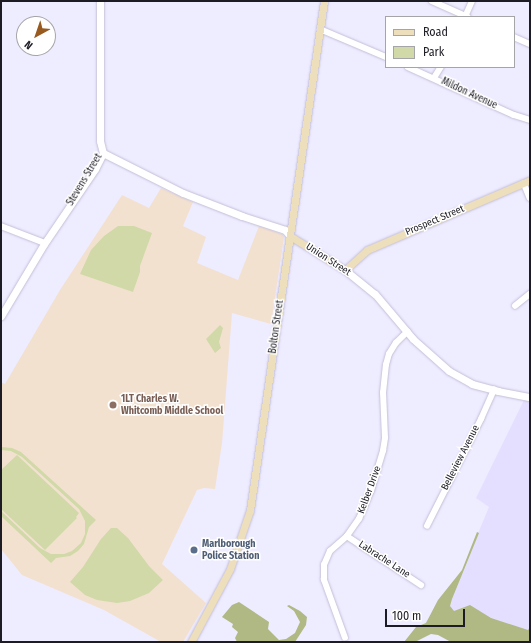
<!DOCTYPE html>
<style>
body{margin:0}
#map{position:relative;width:531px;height:643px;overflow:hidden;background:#eeecff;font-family:"Fira Sans Condensed",sans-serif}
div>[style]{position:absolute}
.built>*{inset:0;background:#e4dfff}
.education>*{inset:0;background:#f3e1d0}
.green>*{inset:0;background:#d0d9a7}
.forest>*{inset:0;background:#b0b884}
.roads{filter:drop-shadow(0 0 1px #c3bfd7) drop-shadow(0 0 1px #c3bfd7)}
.minor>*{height:5.5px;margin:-2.75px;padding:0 2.75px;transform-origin:2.75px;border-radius:2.75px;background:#fff}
.tertiary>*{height:7px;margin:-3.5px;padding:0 3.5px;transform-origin:3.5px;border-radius:3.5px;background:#fff}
.secondary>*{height:7px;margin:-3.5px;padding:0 3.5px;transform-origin:3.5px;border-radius:3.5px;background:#eddfbc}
.dots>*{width:11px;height:11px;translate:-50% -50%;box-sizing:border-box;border:2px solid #fff;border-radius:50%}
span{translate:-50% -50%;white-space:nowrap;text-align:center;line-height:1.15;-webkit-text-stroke:3px #fff;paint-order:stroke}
.street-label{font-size:10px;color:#1d1c24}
.education-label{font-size:10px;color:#785e54;font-weight:700}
.left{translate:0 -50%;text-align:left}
.service-label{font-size:10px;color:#4e5e75;font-weight:700}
.frame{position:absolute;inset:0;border:2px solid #1d1c24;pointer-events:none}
.legend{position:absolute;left:385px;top:16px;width:130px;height:52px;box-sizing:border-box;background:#fff;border:1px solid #a5a4a7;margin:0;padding:5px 7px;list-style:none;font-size:12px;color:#1d1c24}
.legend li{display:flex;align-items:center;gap:8px;height:20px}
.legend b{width:20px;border:1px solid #a5a4a7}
.north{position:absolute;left:16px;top:16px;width:40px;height:40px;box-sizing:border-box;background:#fff;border:1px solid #a5a4a7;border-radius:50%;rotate:220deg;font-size:11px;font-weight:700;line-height:16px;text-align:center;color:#1d1c24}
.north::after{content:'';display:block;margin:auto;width:14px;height:18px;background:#985a1f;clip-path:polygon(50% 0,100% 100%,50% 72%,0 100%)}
.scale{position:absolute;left:385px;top:609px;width:80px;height:18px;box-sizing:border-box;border:2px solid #1d1c24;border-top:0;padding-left:5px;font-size:12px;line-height:14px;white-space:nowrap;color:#1d1c24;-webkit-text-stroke:3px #fff;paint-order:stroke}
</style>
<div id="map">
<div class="built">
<div style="clip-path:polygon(524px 400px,530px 401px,530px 642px,422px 627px,459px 579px,489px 507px,476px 498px)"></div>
</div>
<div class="education">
<div style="clip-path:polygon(161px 188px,193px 202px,183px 226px,206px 237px,197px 263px,238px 280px,259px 226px,282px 234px,284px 237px,271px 324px,232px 313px,222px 443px,215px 489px,204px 488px,197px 490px,162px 564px,206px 603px,183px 642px,161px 642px,104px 610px,22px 575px,1px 549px,1px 382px,5px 384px,60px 290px,122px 195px,149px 208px)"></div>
</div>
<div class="green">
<div style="clip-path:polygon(118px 226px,134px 226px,152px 233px,140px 266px,140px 272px,133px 292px,80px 274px,91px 250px,104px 236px)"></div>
<div style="clip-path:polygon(220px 325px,223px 328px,219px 342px,221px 348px,215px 353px,206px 339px)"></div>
<div style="clip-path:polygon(1px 447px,12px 448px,21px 452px,96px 520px,89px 527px,84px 544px,78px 551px,70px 556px,56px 558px,51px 563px,1px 516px,1px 511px,40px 548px,51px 554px,64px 554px,72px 551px,81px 543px,85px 534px,85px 521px,79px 509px,22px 457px,11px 451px,1px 450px)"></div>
<div style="clip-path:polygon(17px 455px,79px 513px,76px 517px,77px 518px,45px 550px,1px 509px,1px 470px)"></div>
<div style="clip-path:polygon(111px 528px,117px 528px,128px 538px,149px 566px,163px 580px,149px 593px,130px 601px,117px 603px,97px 600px,85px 595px,70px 582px,83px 567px,101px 539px)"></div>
</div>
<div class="forest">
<div style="clip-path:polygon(477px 532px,479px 533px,452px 599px,450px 606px,454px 611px,470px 605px,491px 618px,528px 630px,530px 627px,530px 642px,451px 642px,438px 635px,431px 634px,415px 642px,404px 642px,416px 627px,426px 623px,438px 600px,462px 570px)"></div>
<div style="clip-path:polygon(239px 602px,269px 622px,268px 629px,279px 640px,286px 639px,295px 633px,300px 622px,294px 611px,287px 606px,289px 605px,300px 611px,307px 617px,306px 625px,295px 642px,237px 642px,235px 638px,238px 632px,232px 627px,233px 624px,222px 617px,232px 605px)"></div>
</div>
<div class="roads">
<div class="minor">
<div style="left:432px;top:1px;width:39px;rotate:24deg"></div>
<div style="left:465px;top:17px;width:17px;rotate:-66deg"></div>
<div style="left:320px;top:29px;width:72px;rotate:23deg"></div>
<div style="left:514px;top:37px;width:17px;rotate:24deg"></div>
<div style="left:408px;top:67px;width:116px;rotate:24.4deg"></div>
<div style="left:514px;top:115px;width:17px;rotate:17deg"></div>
<div style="left:434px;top:78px;width:13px;rotate:-58deg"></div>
<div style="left:524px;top:183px;width:16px;rotate:68deg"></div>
<div style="left:1px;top:226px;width:47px;rotate:21.1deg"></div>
<div style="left:515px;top:306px;width:19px;rotate:-39deg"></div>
<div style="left:427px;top:526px;width:120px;rotate:-63.2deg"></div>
<div style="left:481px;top:419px;width:32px;rotate:-66deg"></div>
<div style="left:347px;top:536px;width:89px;rotate:33.5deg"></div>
<div style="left:345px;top:638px;width:62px;rotate:-109.9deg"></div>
<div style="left:324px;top:580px;width:15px;rotate:-90deg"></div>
<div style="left:324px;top:565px;width:15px;rotate:-67deg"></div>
<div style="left:330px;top:551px;width:23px;rotate:-41deg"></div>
<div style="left:347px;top:536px;width:21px;rotate:-55deg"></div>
<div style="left:359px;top:519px;width:30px;rotate:-67deg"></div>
<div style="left:371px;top:491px;width:42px;rotate:-73.3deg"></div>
<div style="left:383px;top:451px;width:13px;rotate:-81deg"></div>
<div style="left:385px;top:438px;width:45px;rotate:-92.5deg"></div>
<div style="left:383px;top:393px;width:28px;rotate:-84deg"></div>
<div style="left:386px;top:365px;width:11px;rotate:-75deg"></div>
<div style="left:389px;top:354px;width:13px;rotate:-58deg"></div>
<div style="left:396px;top:343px;width:16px;rotate:-45deg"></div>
</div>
<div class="tertiary">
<div style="left:103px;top:153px;width:89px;rotate:26.6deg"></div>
<div style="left:183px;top:193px;width:63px;rotate:21.3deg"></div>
<div style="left:242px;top:216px;width:45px;rotate:18deg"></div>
<div style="left:285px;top:230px;width:8px;rotate:50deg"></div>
<div style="left:345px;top:270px;width:38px;rotate:39deg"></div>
<div style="left:375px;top:294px;width:59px;rotate:49.8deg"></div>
<div style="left:413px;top:339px;width:48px;rotate:41.6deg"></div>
<div style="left:449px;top:371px;width:26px;rotate:29deg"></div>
<div style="left:472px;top:384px;width:27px;rotate:15deg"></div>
<div style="left:498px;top:391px;width:33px;rotate:11deg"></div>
<div style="left:1px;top:316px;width:84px;rotate:-59.2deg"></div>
<div style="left:44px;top:244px;width:91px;rotate:-55.8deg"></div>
<div style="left:95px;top:169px;width:18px;rotate:-63deg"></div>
<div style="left:103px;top:153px;width:12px;rotate:-104deg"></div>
<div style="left:100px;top:141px;width:140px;rotate:-90deg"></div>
</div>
<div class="secondary">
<div style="left:290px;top:236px;width:65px;rotate:31.7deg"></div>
<div style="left:345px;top:270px;width:30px;rotate:-42deg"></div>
<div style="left:367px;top:250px;width:177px;rotate:-23.2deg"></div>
<div style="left:191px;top:642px;width:83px;rotate:-61.9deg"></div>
<div style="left:230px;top:569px;width:62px;rotate:-71.3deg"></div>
<div style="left:250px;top:510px;width:514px;rotate:-81.73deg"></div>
</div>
</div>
<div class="dots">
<div style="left:113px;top:405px;background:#8d6e63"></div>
<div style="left:194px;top:550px;background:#5c6f8a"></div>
</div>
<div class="street-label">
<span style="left:469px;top:94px;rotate:25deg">Mildon Avenue</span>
<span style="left:85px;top:180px;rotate:-59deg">Stevens Street</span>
<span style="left:435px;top:221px;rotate:-23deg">Prospect Street</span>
<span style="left:328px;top:260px;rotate:33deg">Union Street</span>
<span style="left:277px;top:327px;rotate:-82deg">Bolton Street</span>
<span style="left:461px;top:458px;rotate:-63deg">Belleview Avenue</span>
<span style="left:370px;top:490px;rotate:-70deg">Kelber Drive</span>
<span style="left:384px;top:560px;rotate:33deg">Labrache Lane</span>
</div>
<div class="education-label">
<span class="left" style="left:121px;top:405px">1LT Charles W.<br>Whitcomb Middle School</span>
</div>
<div class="service-label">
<span class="left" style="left:202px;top:550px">Marlborough<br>Police Station</span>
</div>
<div class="frame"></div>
<ul class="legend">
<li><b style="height:5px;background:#eddfbc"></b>Road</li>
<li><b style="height:11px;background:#d0d9a7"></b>Park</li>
</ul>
<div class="north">N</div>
<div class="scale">100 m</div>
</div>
